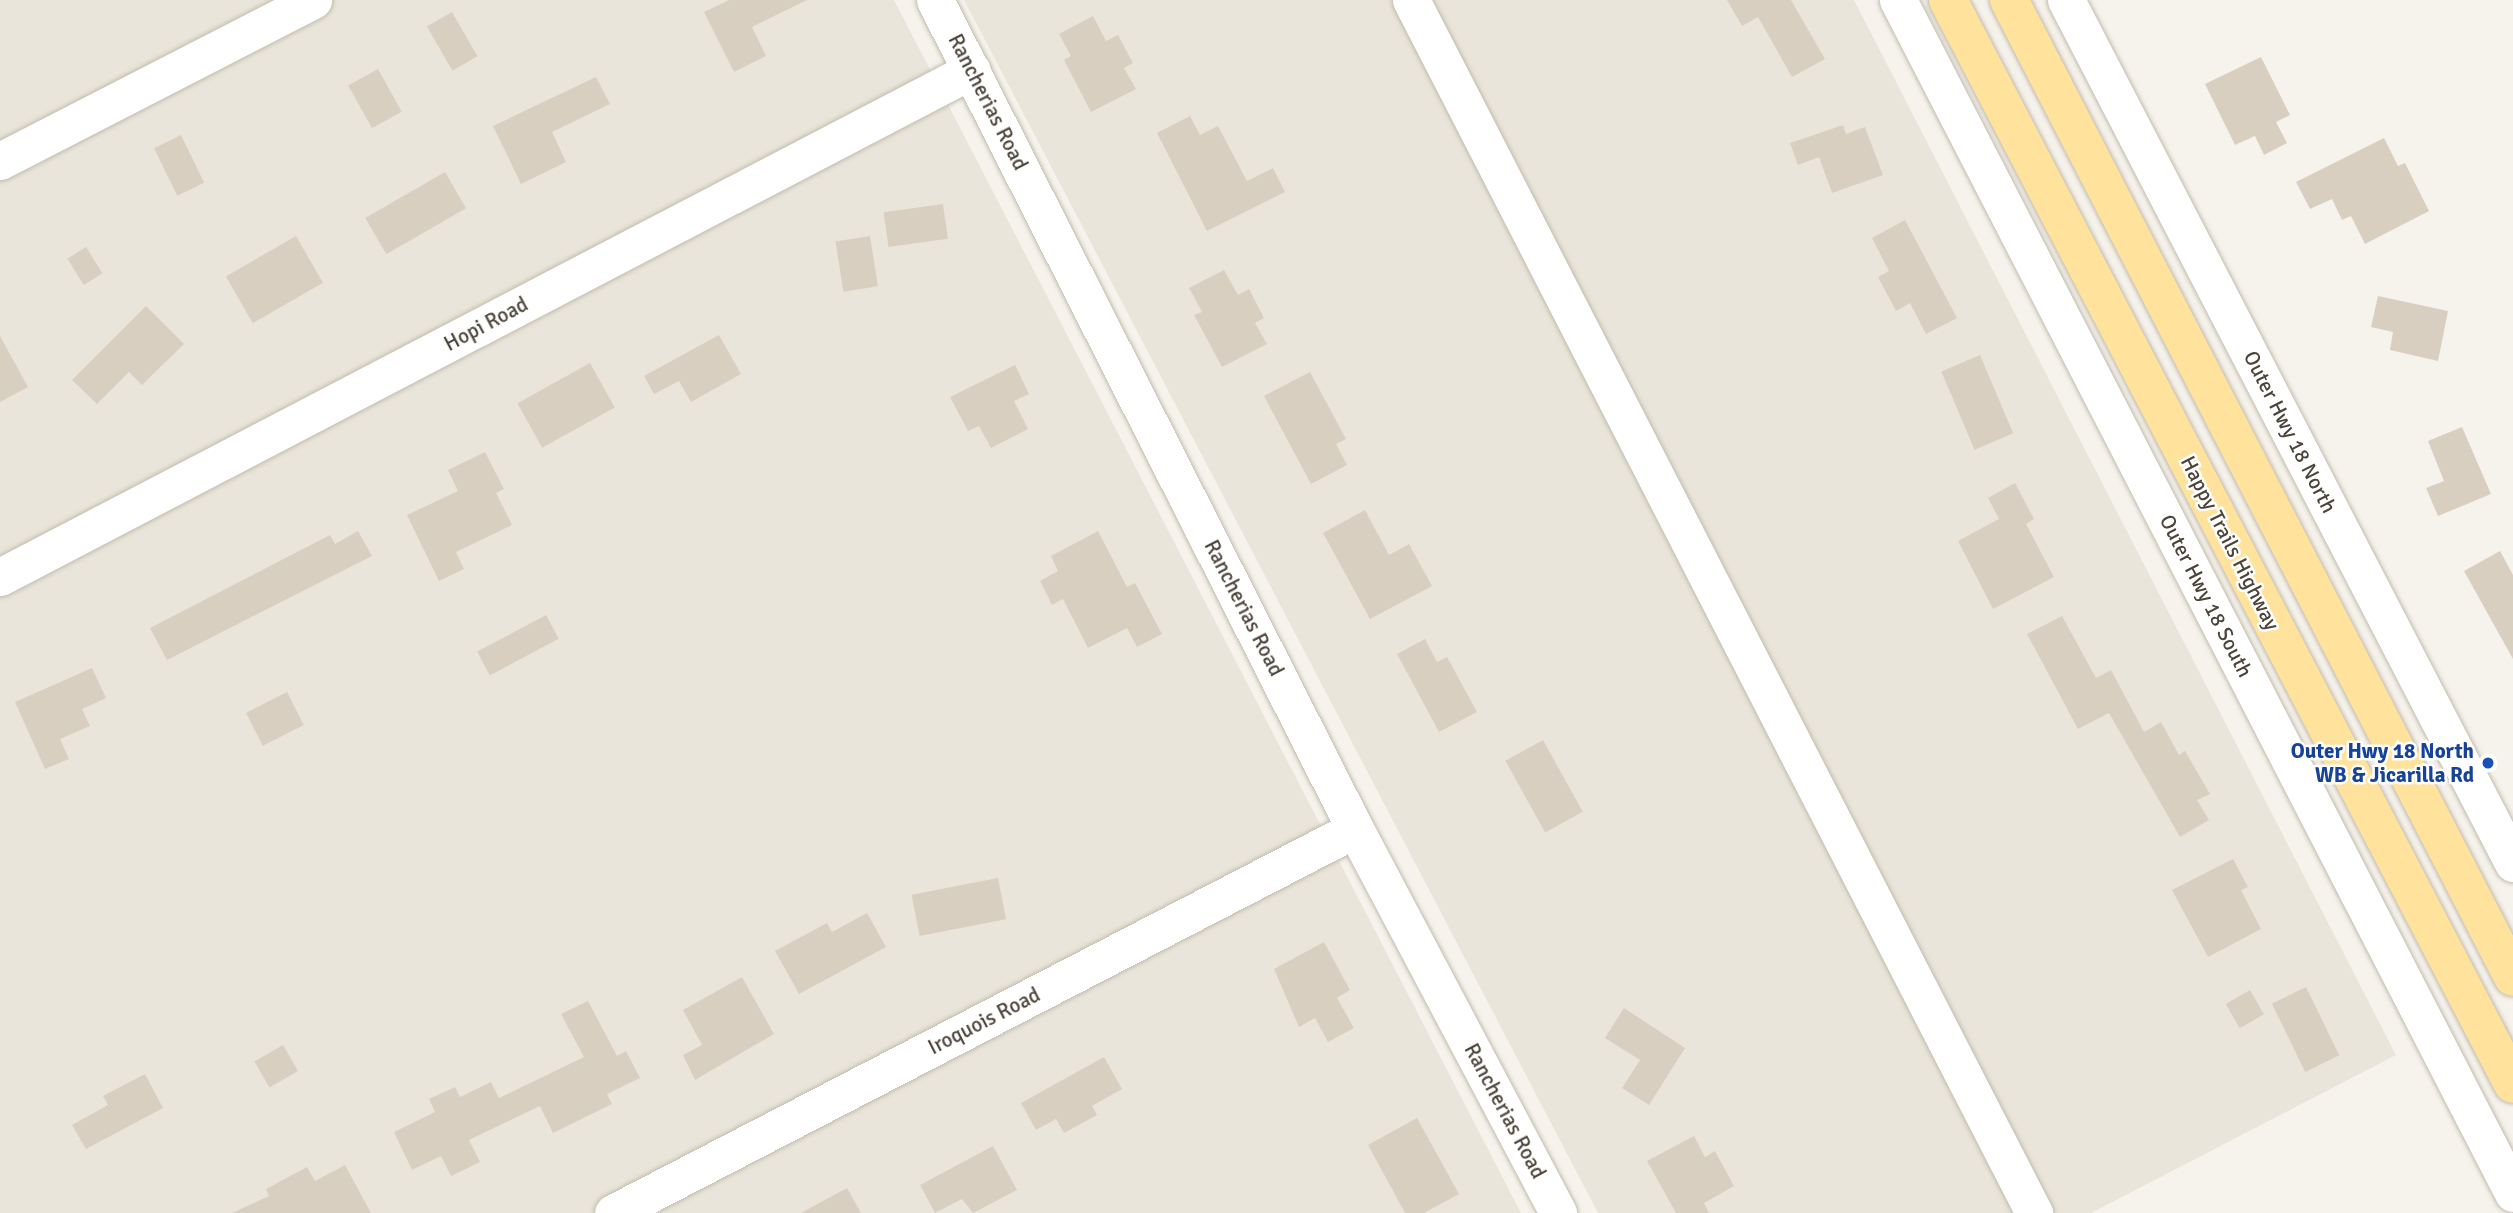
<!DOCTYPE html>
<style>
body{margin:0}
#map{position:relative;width:2513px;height:1213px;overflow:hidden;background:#f6f3ec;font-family:Signika,sans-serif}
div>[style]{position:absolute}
.residential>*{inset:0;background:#eae5da}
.building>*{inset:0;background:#d8cfc1;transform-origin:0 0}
.roads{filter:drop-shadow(0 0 2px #c2bbae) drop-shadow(0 0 2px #c2bbae)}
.minor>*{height:37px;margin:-18.5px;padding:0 18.5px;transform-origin:18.5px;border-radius:18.5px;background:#fff}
.major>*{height:38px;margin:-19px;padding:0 19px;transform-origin:19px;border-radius:19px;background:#ffe39c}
.dots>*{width:19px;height:19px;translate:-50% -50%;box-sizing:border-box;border:4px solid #fff;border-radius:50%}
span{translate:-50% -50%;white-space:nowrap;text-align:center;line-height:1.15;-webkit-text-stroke:5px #fff;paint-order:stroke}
.street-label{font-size:21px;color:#4b4439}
.transit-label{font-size:21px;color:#164399;font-weight:700}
.right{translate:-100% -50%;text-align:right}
</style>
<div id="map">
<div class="residential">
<div style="clip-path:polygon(0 0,894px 0,1521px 1213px,0 1213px)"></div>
<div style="clip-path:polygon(964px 0,1854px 0,2396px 1055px,2091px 1213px,1598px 1213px)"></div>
</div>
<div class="building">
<div style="clip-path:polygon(729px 0,807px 0,752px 27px,766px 56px,734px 72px,704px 12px)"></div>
<div style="clip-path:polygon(1727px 0,1791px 0,1825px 59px,1792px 77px,1758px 17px,1742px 26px)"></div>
<div style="left:452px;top:12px;width:51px;height:29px;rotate:60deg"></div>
<div style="clip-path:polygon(1093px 16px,1106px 41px,1118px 35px,1133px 63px,1124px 68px,1136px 89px,1091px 112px,1064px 60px,1071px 56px,1059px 34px)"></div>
<div style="clip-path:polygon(2261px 57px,2290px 115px,2276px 122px,2287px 143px,2264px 155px,2255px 136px,2235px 145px,2205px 84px)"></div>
<div style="left:378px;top:69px;width:49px;height:34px;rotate:61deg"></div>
<div style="clip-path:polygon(596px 77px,610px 104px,552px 132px,566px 162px,521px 184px,493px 126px)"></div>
<div style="clip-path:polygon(1190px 116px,1200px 135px,1218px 126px,1247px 181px,1273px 168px,1285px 192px,1207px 231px,1157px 133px)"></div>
<div style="clip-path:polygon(1843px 125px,1846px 134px,1865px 127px,1883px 175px,1832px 193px,1819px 157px,1798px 165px,1790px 143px)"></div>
<div style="left:181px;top:135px;width:53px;height:30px;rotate:64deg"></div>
<div style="clip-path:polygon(2384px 138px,2398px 166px,2405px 163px,2429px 211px,2365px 244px,2351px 216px,2342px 220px,2332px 199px,2310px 209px,2296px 182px)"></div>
<div style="left:445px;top:172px;width:42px;height:92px;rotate:60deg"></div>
<div style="left:943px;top:204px;width:35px;height:60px;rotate:82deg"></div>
<div style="clip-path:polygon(1905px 220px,1957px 318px,1926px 334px,1910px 303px,1896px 311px,1878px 277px,1889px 271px,1872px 238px)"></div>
<div style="left:296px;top:236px;width:54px;height:81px;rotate:60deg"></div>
<div style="left:870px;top:236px;width:51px;height:35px;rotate:81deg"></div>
<div style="left:86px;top:247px;width:31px;height:22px;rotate:58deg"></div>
<div style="clip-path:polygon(1224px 270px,1238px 295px,1249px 289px,1264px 318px,1255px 323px,1267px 344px,1222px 367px,1194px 315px,1202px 312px,1189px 288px)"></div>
<div style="clip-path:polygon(2378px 296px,2448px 311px,2438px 361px,2390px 350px,2393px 332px,2371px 327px)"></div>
<div style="clip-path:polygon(146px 306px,184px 344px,142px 385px,129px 372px,97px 404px,72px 380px)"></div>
<div style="clip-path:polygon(719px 335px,741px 374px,691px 402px,679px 381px,654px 394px,644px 376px)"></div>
<div style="clip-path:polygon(0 336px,28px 387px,0 402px)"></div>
<div style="left:1980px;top:355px;width:85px;height:42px;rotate:67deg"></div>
<div style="left:590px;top:363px;width:51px;height:83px;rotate:61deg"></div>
<div style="clip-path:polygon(1015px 365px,1029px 394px,1014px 401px,1028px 429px,991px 448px,979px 426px,968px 431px,950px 397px)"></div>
<div style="clip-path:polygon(1310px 372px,1346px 439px,1336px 444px,1347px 465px,1311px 484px,1264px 396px)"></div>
<div style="clip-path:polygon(2462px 427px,2491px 494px,2438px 516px,2426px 488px,2444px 481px,2428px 441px)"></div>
<div style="clip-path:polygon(485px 452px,504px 489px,496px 493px,512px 525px,456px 552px,464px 569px,439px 581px,407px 515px,458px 491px,448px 470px)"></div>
<div style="clip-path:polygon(2015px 483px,2034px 519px,2026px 524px,2054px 577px,1993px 609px,1958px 541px,1999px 519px,1988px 498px)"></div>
<div style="clip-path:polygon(1365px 510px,1389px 555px,1409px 544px,1432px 586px,1370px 619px,1323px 533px)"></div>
<div style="clip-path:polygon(358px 531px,372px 556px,167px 660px,150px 628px,330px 535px,335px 544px)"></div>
<div style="clip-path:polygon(1098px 531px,1127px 587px,1135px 583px,1162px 634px,1137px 647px,1127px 628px,1088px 648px,1063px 599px,1052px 605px,1040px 581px,1058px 571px,1051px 556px)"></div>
<div style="clip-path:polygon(2500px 551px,2513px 575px,2513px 659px,2464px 571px)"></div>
<div style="left:546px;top:615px;width:27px;height:78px;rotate:62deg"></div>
<div style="clip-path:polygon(2062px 616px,2096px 678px,2111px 670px,2144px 732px,2161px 722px,2179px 755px,2185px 751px,2210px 794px,2197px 800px,2209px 820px,2180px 837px,2109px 713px,2078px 729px,2027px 634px)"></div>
<div style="clip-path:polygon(1425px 639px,1437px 662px,1447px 657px,1477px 712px,1439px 732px,1397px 654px)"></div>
<div style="clip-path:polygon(92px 668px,106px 698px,82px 709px,90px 726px,60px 739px,69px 759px,45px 769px,15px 702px)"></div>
<div style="left:287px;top:692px;width:37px;height:46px;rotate:63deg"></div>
<div style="left:1543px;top:740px;width:82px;height:43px;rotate:61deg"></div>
<div style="clip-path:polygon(2233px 859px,2248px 887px,2241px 890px,2261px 929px,2208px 957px,2172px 890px)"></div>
<div style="left:998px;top:878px;width:42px;height:88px;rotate:79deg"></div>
<div style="clip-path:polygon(867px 913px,886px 947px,799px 994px,775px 951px,827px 923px,832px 932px)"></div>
<div style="clip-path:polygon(1324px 942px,1350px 990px,1337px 998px,1354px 1028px,1328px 1042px,1315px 1018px,1299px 1027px,1274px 969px)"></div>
<div style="clip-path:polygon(742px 977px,774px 1034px,695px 1080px,683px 1055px,702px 1045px,683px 1010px)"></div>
<div style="left:2306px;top:987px;width:76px;height:38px;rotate:64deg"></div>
<div style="left:2250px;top:990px;width:28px;height:28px;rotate:60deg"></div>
<div style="clip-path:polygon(588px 1001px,617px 1056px,626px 1051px,640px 1078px,607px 1094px,612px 1104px,553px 1133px,540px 1106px,469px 1140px,480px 1162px,451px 1176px,441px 1156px,412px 1170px,394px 1132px,435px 1112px,429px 1099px,455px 1087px,460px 1097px,491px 1082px,499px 1098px,584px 1057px,561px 1014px)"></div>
<div style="clip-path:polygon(1624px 1008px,1685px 1048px,1649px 1105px,1622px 1088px,1640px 1060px,1605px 1038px)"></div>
<div style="left:283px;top:1045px;width:30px;height:33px;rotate:60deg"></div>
<div style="clip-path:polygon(1104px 1057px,1122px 1089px,1092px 1106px,1097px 1115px,1064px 1133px,1056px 1119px,1036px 1130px,1021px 1103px)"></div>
<div style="clip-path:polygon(145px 1074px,163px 1108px,86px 1149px,72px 1125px,108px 1105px,103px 1096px)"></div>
<div style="clip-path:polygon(1417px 1118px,1459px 1194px,1424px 1213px,1405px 1213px,1368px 1145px)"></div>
<div style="clip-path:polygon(1694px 1136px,1705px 1157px,1715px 1151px,1734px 1186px,1704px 1203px,1709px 1213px,1676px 1213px,1647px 1161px)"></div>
<div style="clip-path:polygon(993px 1146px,1017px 1190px,973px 1213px,962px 1199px,935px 1213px,920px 1185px)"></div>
<div style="clip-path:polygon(345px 1165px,371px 1213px,232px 1213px,269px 1196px,266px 1189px,307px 1167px,315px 1181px)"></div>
<div style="clip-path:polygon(847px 1188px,861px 1213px,801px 1213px)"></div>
</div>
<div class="roads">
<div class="minor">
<div style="left:935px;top:0;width:929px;rotate:63.13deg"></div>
<div style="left:1355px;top:829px;width:434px;rotate:62.1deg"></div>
<div style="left:1411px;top:0;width:1364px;rotate:62.81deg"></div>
<div style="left:1898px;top:0;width:1342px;rotate:62.73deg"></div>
<div style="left:2066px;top:0;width:972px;rotate:62.62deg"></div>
<div style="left:0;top:161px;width:352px;rotate:-27.2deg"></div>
<div style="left:0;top:577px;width:1096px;rotate:-27.55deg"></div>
<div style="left:613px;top:1213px;width:835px;rotate:-27.36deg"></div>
</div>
<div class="major">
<div style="left:1948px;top:0;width:1222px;rotate:62.47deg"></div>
<div style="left:2009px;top:0;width:1099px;rotate:62.71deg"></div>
</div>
</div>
<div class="dots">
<div style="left:2488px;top:763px;background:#1a4fb4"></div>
</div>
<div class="street-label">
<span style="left:988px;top:102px;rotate:63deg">Rancherias Road</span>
<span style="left:486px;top:324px;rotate:-28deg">Hopi Road</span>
<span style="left:2290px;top:432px;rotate:63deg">Outer Hwy 18 North</span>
<span style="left:2230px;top:543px;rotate:63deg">Happy Trails Highway</span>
<span style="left:2206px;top:596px;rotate:63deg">Outer Hwy 18 South</span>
<span style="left:1244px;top:608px;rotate:63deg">Rancherias Road</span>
<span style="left:984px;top:1021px;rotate:-27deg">Iroquois Road</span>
<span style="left:1505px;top:1111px;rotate:62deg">Rancherias Road</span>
</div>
<div class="transit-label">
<span class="right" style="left:2474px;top:763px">Outer Hwy 18 North<br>WB &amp; Jicarilla Rd</span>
</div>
</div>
